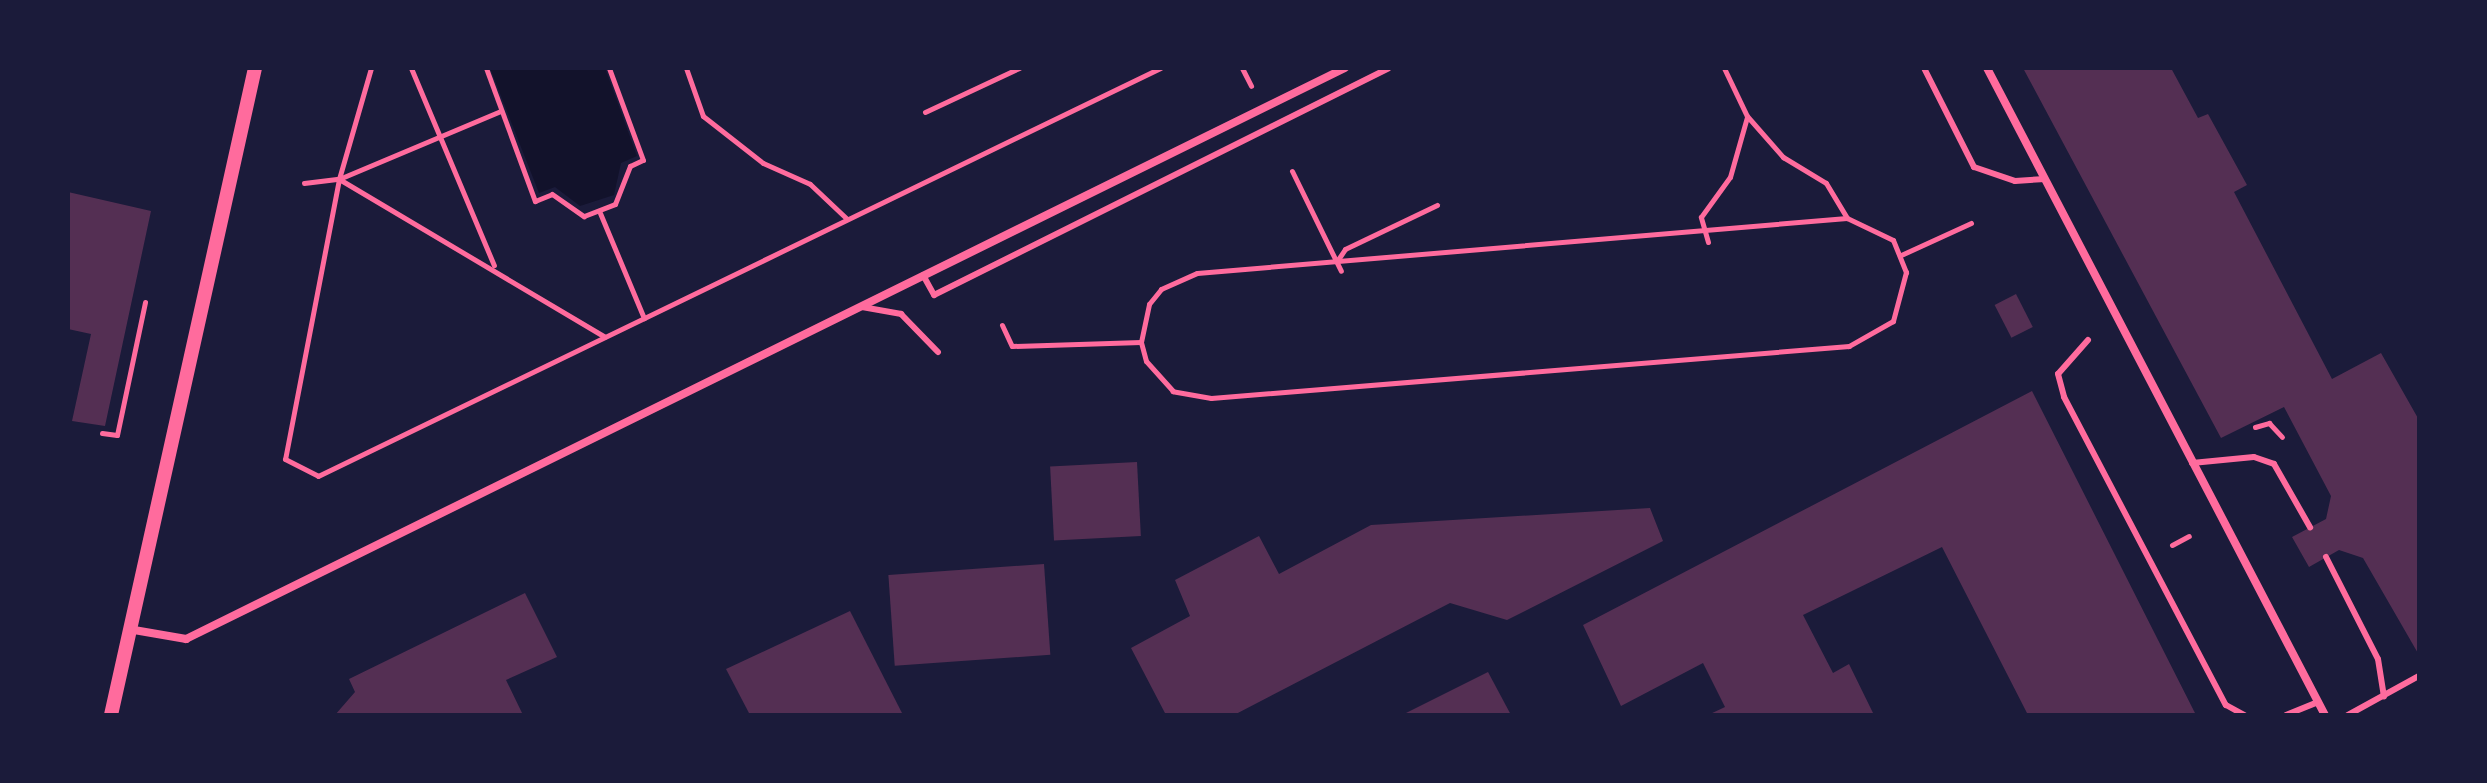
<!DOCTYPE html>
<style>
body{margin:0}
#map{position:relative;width:2487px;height:783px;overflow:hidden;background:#1b1b3a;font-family:Poppins,sans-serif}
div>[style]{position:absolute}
.water>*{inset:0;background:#12122b}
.building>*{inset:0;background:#542f53;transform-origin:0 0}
.path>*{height:5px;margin:-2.5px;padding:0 2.5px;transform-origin:2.5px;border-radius:2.5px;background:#ff6b9d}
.service>*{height:6px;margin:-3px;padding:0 3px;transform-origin:3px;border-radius:3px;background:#ff6b9d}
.minor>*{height:8px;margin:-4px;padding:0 4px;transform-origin:4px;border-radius:4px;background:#ff6b9d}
.tertiary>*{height:14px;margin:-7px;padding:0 7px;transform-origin:7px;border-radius:7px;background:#ff6b9d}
span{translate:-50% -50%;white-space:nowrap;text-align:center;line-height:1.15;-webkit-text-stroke:6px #1b1b3a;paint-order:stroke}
.frame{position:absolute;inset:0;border:70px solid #1b1b3a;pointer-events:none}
</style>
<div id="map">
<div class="water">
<div style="clip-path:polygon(490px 68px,605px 68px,637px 156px,621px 163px,614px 195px,580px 206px,555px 187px,539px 193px)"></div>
</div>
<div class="building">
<div style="clip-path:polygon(2023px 68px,2171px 68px,2198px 118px,2208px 114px,2247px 185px,2234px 192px,2332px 379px,2381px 353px,2419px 420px,2419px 655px,2363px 558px,2339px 550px,2309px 567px,2292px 537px,2326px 519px,2331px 496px,2284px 407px,2221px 438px)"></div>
<div style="clip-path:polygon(68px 192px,151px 211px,105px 426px,72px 421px,91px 334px,68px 329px)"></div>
<div style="left:2016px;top:294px;width:37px;height:24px;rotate:63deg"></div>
<div style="clip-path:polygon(2032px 391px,2196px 715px,2028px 715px,1942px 547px,1803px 615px,1833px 673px,1849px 664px,1874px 715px,1708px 715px,1725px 707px,1703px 663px,1621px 706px,1583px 625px)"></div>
<div style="left:1137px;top:462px;width:74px;height:87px;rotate:87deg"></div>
<div style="clip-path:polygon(1650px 508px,1663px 541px,1507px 620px,1450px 603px,1234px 715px,1166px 715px,1131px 648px,1190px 616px,1175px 580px,1259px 536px,1279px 574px,1371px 525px)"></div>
<div style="left:1044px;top:564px;width:91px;height:156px;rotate:86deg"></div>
<div style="clip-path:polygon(525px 593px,557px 657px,506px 680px,523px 715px,335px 715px,355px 692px,349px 679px)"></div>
<div style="clip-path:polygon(850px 611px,903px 715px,750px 715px,726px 669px)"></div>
<div style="clip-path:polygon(1488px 672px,1511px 715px,1402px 715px)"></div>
</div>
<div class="path">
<div style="left:371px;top:68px;width:116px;rotate:106.1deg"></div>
<div style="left:339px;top:179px;width:285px;rotate:100.9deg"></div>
<div style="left:285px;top:459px;width:37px;rotate:27deg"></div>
<div style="left:318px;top:476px;width:936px;rotate:-25.85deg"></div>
<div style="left:411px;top:68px;width:214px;rotate:67.2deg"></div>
<div style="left:486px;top:68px;width:142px;rotate:69.8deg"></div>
<div style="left:535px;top:201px;width:18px;rotate:-22deg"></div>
<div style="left:552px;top:194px;width:39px;rotate:35deg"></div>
<div style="left:584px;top:216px;width:33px;rotate:-21deg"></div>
<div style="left:615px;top:204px;width:41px;rotate:-68.5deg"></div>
<div style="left:630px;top:166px;width:14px;rotate:-25deg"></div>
<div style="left:643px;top:160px;width:98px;rotate:-110.3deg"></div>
<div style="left:686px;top:68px;width:51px;rotate:70.5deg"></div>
<div style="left:703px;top:116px;width:76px;rotate:38.1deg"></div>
<div style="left:763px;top:163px;width:51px;rotate:24.1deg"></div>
<div style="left:810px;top:184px;width:51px;rotate:43.4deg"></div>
<div style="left:1242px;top:68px;width:20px;rotate:63deg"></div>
<div style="left:1724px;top:68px;width:53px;rotate:64.4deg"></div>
<div style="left:1747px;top:116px;width:55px;rotate:48.7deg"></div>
<div style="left:1783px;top:157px;width:50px;rotate:31.2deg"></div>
<div style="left:1826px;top:183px;width:41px;rotate:59deg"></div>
<div style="left:925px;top:112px;width:104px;rotate:-25.1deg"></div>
<div style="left:1292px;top:171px;width:111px;rotate:63.9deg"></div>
<div style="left:339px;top:179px;width:309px;rotate:30.7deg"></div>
<div style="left:304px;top:183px;width:35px;rotate:-7deg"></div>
<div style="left:339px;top:179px;width:176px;rotate:-22.8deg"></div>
<div style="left:600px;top:213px;width:114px;rotate:67.3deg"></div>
<div style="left:1847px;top:218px;width:51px;rotate:25.6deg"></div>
<div style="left:1893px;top:240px;width:35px;rotate:68deg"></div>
<div style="left:1906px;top:272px;width:51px;rotate:104.9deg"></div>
<div style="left:1893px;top:321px;width:51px;rotate:150.4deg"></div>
<div style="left:1849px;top:346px;width:640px;rotate:175.34deg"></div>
<div style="left:1211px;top:398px;width:39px;rotate:-170deg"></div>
<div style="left:1173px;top:391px;width:40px;rotate:-132deg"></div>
<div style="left:1146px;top:361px;width:20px;rotate:-105deg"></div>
<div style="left:1141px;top:342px;width:39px;rotate:-78deg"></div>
<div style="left:1149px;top:304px;width:19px;rotate:-51deg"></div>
<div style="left:1161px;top:289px;width:39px;rotate:-24deg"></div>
<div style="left:1197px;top:273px;width:652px;rotate:-4.84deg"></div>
<div style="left:1708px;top:242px;width:26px;rotate:-106deg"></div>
<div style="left:1701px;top:217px;width:49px;rotate:-54.1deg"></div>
<div style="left:1730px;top:177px;width:62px;rotate:-74.2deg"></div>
<div style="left:1901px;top:255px;width:77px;rotate:-24.6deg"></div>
<div style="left:1337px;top:261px;width:14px;rotate:-56deg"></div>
<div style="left:1345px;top:249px;width:102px;rotate:-25.6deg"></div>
<div style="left:1002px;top:325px;width:23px;rotate:65deg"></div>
<div style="left:1012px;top:346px;width:129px;rotate:-1.8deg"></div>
<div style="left:2255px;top:427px;width:15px;rotate:-16deg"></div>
<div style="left:2269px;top:423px;width:19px;rotate:47deg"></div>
<div style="left:102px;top:433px;width:15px;rotate:8deg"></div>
<div style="left:117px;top:435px;width:136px;rotate:-78.1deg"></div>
<div style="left:2172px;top:545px;width:19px;rotate:-28deg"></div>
</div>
<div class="service">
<div style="left:1924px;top:68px;width:111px;rotate:63.2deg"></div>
<div style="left:1974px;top:167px;width:43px;rotate:18.9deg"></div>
<div style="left:2015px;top:181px;width:30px;rotate:-4deg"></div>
<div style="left:923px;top:275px;width:23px;rotate:61deg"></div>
<div style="left:934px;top:295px;width:508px;rotate:-26.51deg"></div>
<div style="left:862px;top:307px;width:40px;rotate:10deg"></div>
<div style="left:901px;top:314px;width:53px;rotate:45.8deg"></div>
<div style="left:2088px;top:340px;width:45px;rotate:131.4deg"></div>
<div style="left:2058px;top:374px;width:24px;rotate:75deg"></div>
<div style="left:2064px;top:397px;width:348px;rotate:62.3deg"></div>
<div style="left:2226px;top:705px;width:21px;rotate:29deg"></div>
<div style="left:2192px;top:463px;width:62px;rotate:-5.5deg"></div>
<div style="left:2254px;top:457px;width:21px;rotate:19deg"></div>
<div style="left:2274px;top:464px;width:73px;rotate:60.3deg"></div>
<div style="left:2326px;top:557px;width:114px;rotate:63deg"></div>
<div style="left:2378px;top:659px;width:38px;rotate:81deg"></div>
<div style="left:2286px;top:715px;width:35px;rotate:-22deg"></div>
<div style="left:2348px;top:715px;width:81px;rotate:-28.8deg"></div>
</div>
<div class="minor">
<div style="left:1987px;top:68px;width:730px;rotate:62.42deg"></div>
<div style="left:134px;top:630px;width:53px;rotate:9.8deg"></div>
<div style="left:186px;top:639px;width:1292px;rotate:-26.23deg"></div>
</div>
<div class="tertiary">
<div style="left:111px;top:715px;width:663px;rotate:-77.45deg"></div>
</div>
<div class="frame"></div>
</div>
